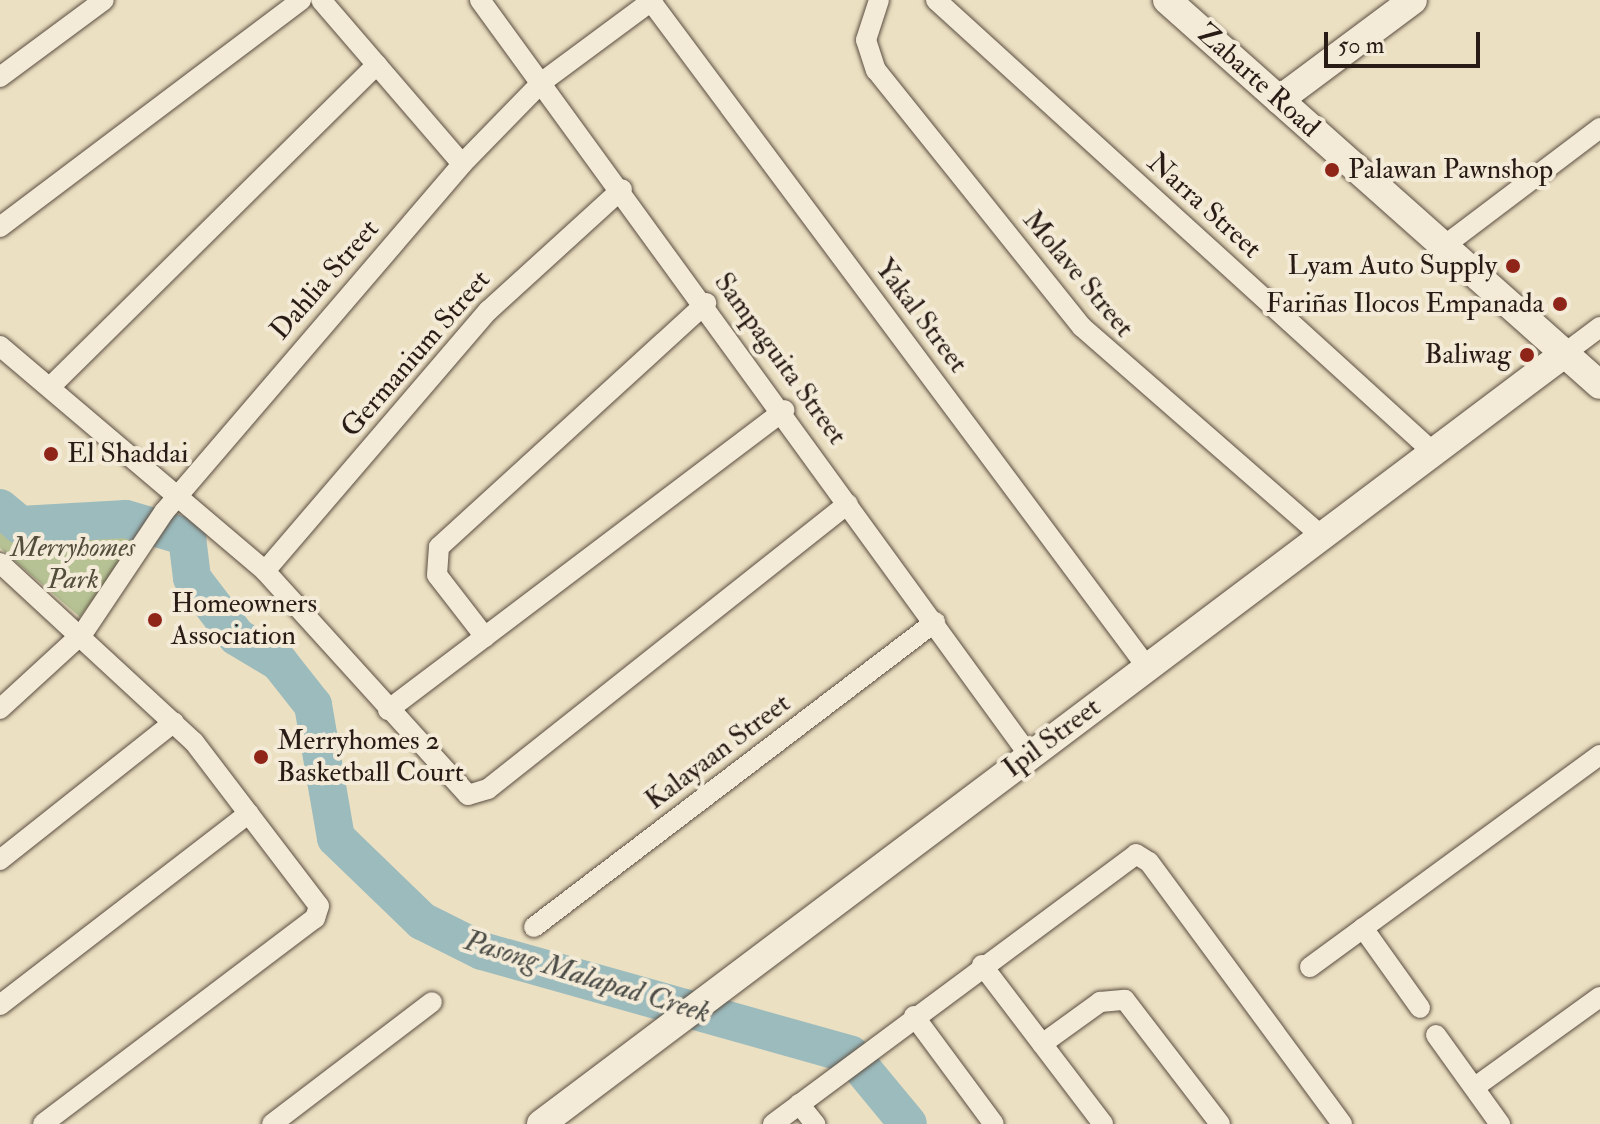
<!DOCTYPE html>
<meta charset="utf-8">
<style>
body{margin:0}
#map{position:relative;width:1600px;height:1124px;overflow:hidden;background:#ece0c2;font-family:"IM FELL Double Pica",serif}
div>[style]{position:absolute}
.green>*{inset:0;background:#b6c294}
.river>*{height:38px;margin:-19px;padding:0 19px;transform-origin:19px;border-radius:19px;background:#9cbbbd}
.roads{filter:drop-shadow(0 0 2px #5a4d41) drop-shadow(0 0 2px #5a4d41)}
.street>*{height:20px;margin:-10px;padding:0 10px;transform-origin:10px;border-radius:10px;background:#f3ebd7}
.secondary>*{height:28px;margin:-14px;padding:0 14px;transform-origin:14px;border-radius:14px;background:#f3ebd7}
.dots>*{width:22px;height:22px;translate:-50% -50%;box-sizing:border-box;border:4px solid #f3ebd7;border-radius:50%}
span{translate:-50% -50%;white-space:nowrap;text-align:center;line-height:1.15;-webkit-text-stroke:8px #f3ebd7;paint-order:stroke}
.street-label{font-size:28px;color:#291c16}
.poi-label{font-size:28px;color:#291c16}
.left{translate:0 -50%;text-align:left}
.right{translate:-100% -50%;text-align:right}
.park-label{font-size:28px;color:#534e3c;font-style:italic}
.water-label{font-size:30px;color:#4c4c48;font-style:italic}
.scale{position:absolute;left:1324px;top:32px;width:156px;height:36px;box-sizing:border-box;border:4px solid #291c16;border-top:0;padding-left:10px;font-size:24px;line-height:28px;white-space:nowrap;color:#291c16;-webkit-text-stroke:6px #f3ebd7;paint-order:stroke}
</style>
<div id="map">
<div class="green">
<div style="clip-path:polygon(0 518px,22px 534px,121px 526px,140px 535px,80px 617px,0 548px)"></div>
</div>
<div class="river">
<div style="left:0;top:508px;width:26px;rotate:40deg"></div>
<div style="left:20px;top:525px;width:106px;rotate:-3.2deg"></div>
<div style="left:126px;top:519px;width:64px;rotate:16.4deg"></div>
<div style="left:187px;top:537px;width:41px;rotate:83deg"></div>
<div style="left:192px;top:578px;width:74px;rotate:52.7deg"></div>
<div style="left:237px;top:637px;width:49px;rotate:30.8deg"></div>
<div style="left:279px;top:662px;width:55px;rotate:51.7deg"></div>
<div style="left:313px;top:705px;width:135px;rotate:80.2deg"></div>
<div style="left:336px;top:838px;width:120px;rotate:44deg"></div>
<div style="left:422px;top:921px;width:67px;rotate:26.6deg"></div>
<div style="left:482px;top:951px;width:383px;rotate:15.7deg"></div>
<div style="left:851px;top:1055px;width:89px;rotate:50.4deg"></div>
</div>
<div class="roads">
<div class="street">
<div style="left:321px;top:0;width:216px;rotate:49.3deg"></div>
<div style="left:480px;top:0;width:934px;rotate:53.98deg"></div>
<div style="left:650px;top:0;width:832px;rotate:53.31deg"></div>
<div style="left:879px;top:0;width:42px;rotate:108deg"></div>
<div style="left:866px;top:40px;width:32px;rotate:72deg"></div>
<div style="left:876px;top:70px;width:329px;rotate:51.3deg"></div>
<div style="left:1082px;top:327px;width:318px;rotate:41.1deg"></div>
<div style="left:936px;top:0;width:672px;rotate:42.29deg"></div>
<div style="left:0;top:77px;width:129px;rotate:-36.5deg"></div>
<div style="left:0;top:227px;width:377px;rotate:-37deg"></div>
<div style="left:1444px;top:246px;width:196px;rotate:-37.1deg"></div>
<div style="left:0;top:346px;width:348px;rotate:40.3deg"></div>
<div style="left:265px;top:571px;width:302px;rotate:47.8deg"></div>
<div style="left:468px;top:795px;width:21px;rotate:-17deg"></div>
<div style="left:488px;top:789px;width:459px;rotate:-38.4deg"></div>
<div style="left:1564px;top:354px;width:45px;rotate:-36.9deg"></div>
<div style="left:50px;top:387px;width:459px;rotate:-44.6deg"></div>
<div style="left:0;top:563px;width:264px;rotate:42.7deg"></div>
<div style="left:194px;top:742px;width:206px;rotate:52.7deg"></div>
<div style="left:319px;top:906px;width:13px;rotate:108deg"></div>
<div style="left:315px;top:918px;width:341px;rotate:142.9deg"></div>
<div style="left:265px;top:571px;width:343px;rotate:-49.4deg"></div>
<div style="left:488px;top:311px;width:181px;rotate:-42.3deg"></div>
<div style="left:485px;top:637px;width:78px;rotate:-127.7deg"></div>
<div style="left:437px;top:575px;width:28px;rotate:-86deg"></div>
<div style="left:439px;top:547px;width:362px;rotate:-42.4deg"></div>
<div style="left:0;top:709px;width:113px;rotate:-42.5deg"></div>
<div style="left:83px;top:633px;width:146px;rotate:-56.2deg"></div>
<div style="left:164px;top:512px;width:458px;rotate:-49.4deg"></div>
<div style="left:462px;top:164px;width:115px;rotate:-45.7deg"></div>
<div style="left:542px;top:82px;width:138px;rotate:-36.5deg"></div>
<div style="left:388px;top:710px;width:497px;rotate:-37.1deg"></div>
<div style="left:0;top:860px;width:222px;rotate:-38.4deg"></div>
<div style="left:534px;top:927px;width:504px;rotate:-37.26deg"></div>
<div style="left:1363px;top:928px;width:98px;rotate:54.5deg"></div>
<div style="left:982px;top:965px;width:200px;rotate:52.7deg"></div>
<div style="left:1310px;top:967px;width:359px;rotate:-36.2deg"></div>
<div style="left:0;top:1005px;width:314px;rotate:-37.6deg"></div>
<div style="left:914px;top:1016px;width:134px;rotate:53.5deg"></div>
<div style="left:1436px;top:1035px;width:110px;rotate:54.3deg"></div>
<div style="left:1042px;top:1044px;width:72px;rotate:-35.9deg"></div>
<div style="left:1100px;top:1002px;width:25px;rotate:-5deg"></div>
<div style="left:1125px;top:1000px;width:156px;rotate:52.5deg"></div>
<div style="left:1475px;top:1087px;width:154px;rotate:-35.8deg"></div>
<div style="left:799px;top:1104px;width:26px;rotate:51deg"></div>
<div style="left:272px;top:1124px;width:201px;rotate:-37.3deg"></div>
<div style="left:773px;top:1124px;width:452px;rotate:-36.6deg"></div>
<div style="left:1136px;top:854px;width:15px;rotate:32deg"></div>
<div style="left:1149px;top:862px;width:325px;rotate:53.6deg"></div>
</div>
<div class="secondary">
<div style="left:1167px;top:0;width:579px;rotate:41.64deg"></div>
<div style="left:1279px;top:100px;width:167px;rotate:-36.7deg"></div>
<div style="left:541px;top:1124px;width:1280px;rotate:-36.97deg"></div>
</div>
</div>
<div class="dots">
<div style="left:1332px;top:170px;background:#8f2418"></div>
<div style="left:1513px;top:266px;background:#8f2418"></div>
<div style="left:1560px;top:304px;background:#8f2418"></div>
<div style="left:1527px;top:355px;background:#8f2418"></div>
<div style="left:51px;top:454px;background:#8f2418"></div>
<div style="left:155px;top:620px;background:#8f2418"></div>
<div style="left:261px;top:757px;background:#8f2418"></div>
</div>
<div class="street-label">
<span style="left:1258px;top:81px;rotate:42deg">Zabarte Road</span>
<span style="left:1204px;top:206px;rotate:42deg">Narra Street</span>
<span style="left:1078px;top:274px;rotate:50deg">Molave Street</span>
<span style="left:325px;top:280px;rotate:-49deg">Dahlia Street</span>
<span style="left:921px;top:316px;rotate:53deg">Yakal Street</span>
<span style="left:416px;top:354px;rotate:-49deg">Germanium Street</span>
<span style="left:780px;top:359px;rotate:54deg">Sampaguita Street</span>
<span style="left:1052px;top:738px;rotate:-37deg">Ipil Street</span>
<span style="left:718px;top:752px;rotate:-37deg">Kalayaan Street</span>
</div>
<div class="poi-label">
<span class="left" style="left:1348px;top:170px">Palawan Pawnshop</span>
<span class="right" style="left:1497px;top:266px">Lyam Auto Supply</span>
<span class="right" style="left:1544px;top:304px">Fariñas Ilocos Empanada</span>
<span class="right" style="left:1511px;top:355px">Baliwag</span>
<span class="left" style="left:67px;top:454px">El Shaddai</span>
<span class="left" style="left:171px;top:620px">Homeowners<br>Association</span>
<span class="left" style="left:277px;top:757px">Merryhomes 2<br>Basketball Court</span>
</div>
<div class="park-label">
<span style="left:73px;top:564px">Merryhomes<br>Park</span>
</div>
<div class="water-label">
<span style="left:587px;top:977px;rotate:17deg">Pasong Malapad Creek</span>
</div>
<div class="scale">50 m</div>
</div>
